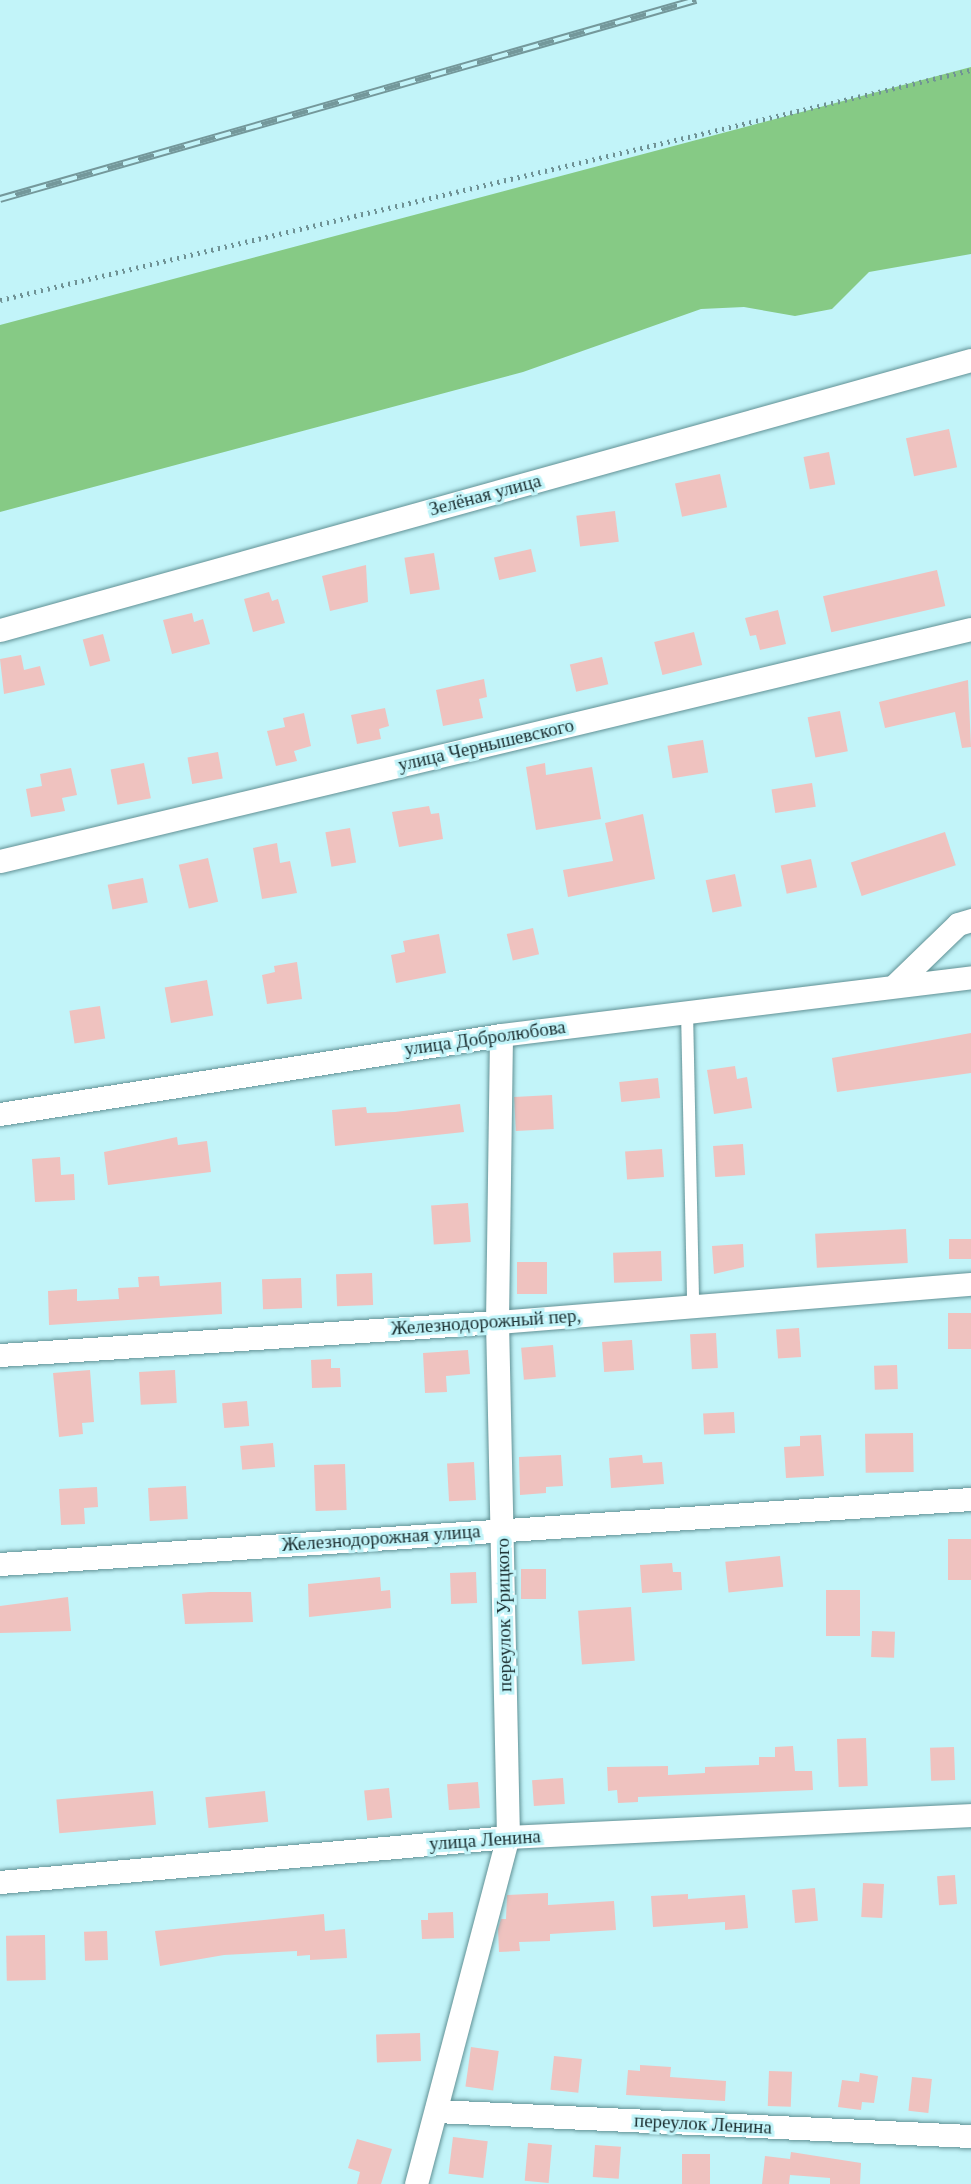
<!DOCTYPE html>
<meta charset="utf-8">
<style>
body{margin:0}
#map{position:relative;width:971px;height:2184px;overflow:hidden;background:#c2f4f9;font-family:Georgia,serif}
div>[style]{position:absolute}
.green>*{inset:0;background:#86ca85}
.building>*{inset:0;background:#efc2bf;transform-origin:0 0}
.path>*{height:4.5px;margin-top:-2.25px;transform-origin:0;background:repeating-linear-gradient(90deg,#6f9295 0 2px,transparent 0 7px)}
.roads{filter:drop-shadow(0 0 2px #619195) drop-shadow(0 0 2px #619195)}
.lane>*{height:12px;margin:-6px;padding:0 6px;transform-origin:6px;border-radius:6px;background:#fff}
.street>*{height:23px;margin:-11.5px;padding:0 11.5px;transform-origin:11.5px;border-radius:11.5px;background:#fff}
.rail>*{height:8px;margin-top:-4px;transform-origin:0;background:repeating-linear-gradient(90deg,#c2f4f9 0 16px,#74989b 0 32px);box-sizing:border-box;border-block:2px solid #74989b}
span{translate:-50% -50%;white-space:nowrap;text-align:center;line-height:1.15;-webkit-text-stroke:6px #c2f4f9;paint-order:stroke}
.street-label{font-size:19px;color:#1c3032}
</style>
<div id="map">
<div class="green">
<div style="clip-path:polygon(971px 67px,971px 254px,869px 272px,832px 309px,795px 316px,744px 307px,701px 309px,523px 372px,0 512px,0 325px)"></div>
</div>
<div class="building">
<div style="left:949px;top:429px;width:39px;height:44px;rotate:78deg"></div>
<div style="left:829px;top:452px;width:33px;height:26px;rotate:79deg"></div>
<div style="left:720px;top:474px;width:34px;height:46px;rotate:78deg"></div>
<div style="left:615px;top:511px;width:31px;height:39px;rotate:83deg"></div>
<div style="left:531px;top:549px;width:23px;height:38px;rotate:77deg"></div>
<div style="left:434px;top:553px;width:37px;height:30px;rotate:81deg"></div>
<div style="clip-path:polygon(366px 565px,368px 602px,330px 611px,322px 576px)"></div>
<div style="left:937px;top:570px;width:37px;height:117px;rotate:77deg"></div>
<div style="clip-path:polygon(269px 592px,272px 601px,278px 599px,285px 623px,253px 632px,244px 599px)"></div>
<div style="clip-path:polygon(778px 610px,786px 644px,760px 650px,756px 635px,750px 636px,745px 618px)"></div>
<div style="clip-path:polygon(192px 613px,194px 622px,203px 619px,210px 644px,172px 654px,163px 620px)"></div>
<div style="left:694px;top:632px;width:34px;height:41px;rotate:76deg"></div>
<div style="left:103px;top:634px;width:28px;height:21px;rotate:75deg"></div>
<div style="clip-path:polygon(21px 655px,24px 670px,40px 666px,45px 685px,4px 694px,0 659px)"></div>
<div style="left:602px;top:657px;width:28px;height:33px;rotate:77deg"></div>
<div style="clip-path:polygon(484px 679px,487px 697px,479px 699px,483px 718px,443px 726px,436px 690px)"></div>
<div style="clip-path:polygon(968px 680px,971px 747px,962px 748px,955px 712px,885px 728px,879px 702px)"></div>
<div style="clip-path:polygon(385px 708px,389px 726px,379px 729px,381px 739px,357px 744px,351px 715px)"></div>
<div style="left:840px;top:711px;width:41px;height:33px;rotate:79deg"></div>
<div style="clip-path:polygon(304px 713px,311px 746px,294px 751px,297px 761px,276px 766px,267px 731px,285px 727px,283px 718px)"></div>
<div style="left:703px;top:740px;width:33px;height:36px;rotate:81deg"></div>
<div style="left:218px;top:752px;width:27px;height:31px;rotate:80deg"></div>
<div style="left:144px;top:763px;width:36px;height:34px;rotate:79deg"></div>
<div style="clip-path:polygon(545px 763px,546px 775px,592px 767px,601px 819px,536px 830px,526px 767px)"></div>
<div style="clip-path:polygon(71px 768px,77px 795px,62px 798px,65px 811px,31px 817px,26px 789px,42px 786px,40px 774px)"></div>
<div style="left:812px;top:783px;width:24px;height:41px;rotate:81deg"></div>
<div style="clip-path:polygon(429px 806px,431px 814px,439px 813px,443px 839px,399px 847px,392px 812px)"></div>
<div style="clip-path:polygon(643px 814px,655px 879px,568px 897px,563px 870px,613px 861px,605px 823px)"></div>
<div style="left:350px;top:828px;width:35px;height:25px;rotate:80deg"></div>
<div style="left:945px;top:832px;width:35px;height:99px;rotate:72deg"></div>
<div style="clip-path:polygon(277px 843px,280px 863px,290px 861px,297px 893px,262px 899px,253px 848px)"></div>
<div style="left:208px;top:858px;width:45px;height:30px;rotate:77deg"></div>
<div style="left:811px;top:859px;width:29px;height:31px;rotate:78deg"></div>
<div style="left:735px;top:874px;width:33px;height:30px;rotate:78deg"></div>
<div style="left:143px;top:878px;width:25px;height:36px;rotate:79deg"></div>
<div style="left:533px;top:928px;width:27px;height:27px;rotate:77deg"></div>
<div style="clip-path:polygon(439px 934px,446px 973px,396px 983px,391px 955px,405px 952px,403px 941px)"></div>
<div style="clip-path:polygon(297px 962px,302px 999px,267px 1004px,262px 975px,275px 972px,274px 966px)"></div>
<div style="left:207px;top:980px;width:36px;height:43px;rotate:80deg"></div>
<div style="left:100px;top:1006px;width:33px;height:31px;rotate:81deg"></div>
<div style="clip-path:polygon(971px 1033px,971px 1073px,837px 1092px,832px 1058px)"></div>
<div style="clip-path:polygon(735px 1066px,737px 1079px,747px 1077px,752px 1108px,714px 1114px,707px 1070px)"></div>
<div style="left:658px;top:1078px;width:20px;height:39px;rotate:84deg"></div>
<div style="left:552px;top:1095px;width:34px;height:38px;rotate:87deg"></div>
<div style="clip-path:polygon(460px 1104px,464px 1132px,335px 1146px,332px 1110px,366px 1107px,367px 1113px,395px 1112px)"></div>
<div style="clip-path:polygon(177px 1137px,178px 1145px,207px 1141px,211px 1172px,108px 1185px,104px 1152px)"></div>
<div style="left:743px;top:1144px;width:31px;height:30px;rotate:86deg"></div>
<div style="left:662px;top:1149px;width:28px;height:37px;rotate:86deg"></div>
<div style="clip-path:polygon(60px 1157px,61px 1175px,74px 1174px,75px 1200px,35px 1202px,32px 1159px)"></div>
<div style="left:468px;top:1203px;width:39px;height:37px;rotate:86deg"></div>
<div style="left:906px;top:1229px;width:34px;height:91px;rotate:87deg"></div>
<div style="left:971px;top:1239px;width:20px;height:22px;rotate:90deg"></div>
<div style="clip-path:polygon(743px 1244px,744px 1267px,714px 1274px,712px 1246px)"></div>
<div style="left:661px;top:1251px;width:30px;height:48px;rotate:88deg"></div>
<div style="left:547px;top:1262px;width:32px;height:30px;rotate:90deg"></div>
<div style="left:372px;top:1273px;width:32px;height:36px;rotate:88deg"></div>
<div style="clip-path:polygon(159px 1276px,160px 1286px,221px 1282px,222px 1314px,49px 1325px,48px 1291px,77px 1289px,77px 1301px,119px 1299px,118px 1288px,139px 1287px,138px 1277px)"></div>
<div style="left:301px;top:1278px;width:30px;height:39px;rotate:88deg"></div>
<div style="left:971px;top:1313px;width:36px;height:23px;rotate:90deg"></div>
<div style="left:799px;top:1328px;width:29px;height:23px;rotate:86deg"></div>
<div style="left:716px;top:1333px;width:35px;height:26px;rotate:87deg"></div>
<div style="left:632px;top:1340px;width:30px;height:30px;rotate:86deg"></div>
<div style="left:553px;top:1345px;width:32px;height:32px;rotate:85deg"></div>
<div style="clip-path:polygon(468px 1350px,470px 1374px,446px 1376px,447px 1392px,425px 1393px,423px 1353px)"></div>
<div style="clip-path:polygon(331px 1359px,331px 1368px,340px 1368px,341px 1387px,312px 1388px,311px 1360px)"></div>
<div style="left:897px;top:1365px;width:24px;height:23px;rotate:88deg"></div>
<div style="clip-path:polygon(90px 1370px,94px 1422px,82px 1423px,83px 1434px,59px 1437px,53px 1373px)"></div>
<div style="left:175px;top:1370px;width:33px;height:36px;rotate:87deg"></div>
<div style="left:247px;top:1401px;width:25px;height:25px;rotate:85deg"></div>
<div style="left:734px;top:1412px;width:21px;height:31px;rotate:87deg"></div>
<div style="left:913px;top:1433px;width:39px;height:48px;rotate:89deg"></div>
<div style="clip-path:polygon(821px 1435px,824px 1476px,786px 1478px,784px 1447px,800px 1446px,800px 1436px)"></div>
<div style="left:273px;top:1443px;width:24px;height:33px;rotate:85deg"></div>
<div style="clip-path:polygon(561px 1455px,563px 1486px,546px 1487px,546px 1493px,520px 1495px,519px 1457px)"></div>
<div style="clip-path:polygon(642px 1455px,643px 1463px,662px 1462px,664px 1484px,611px 1488px,609px 1458px)"></div>
<div style="left:474px;top:1462px;width:38px;height:27px;rotate:87deg"></div>
<div style="left:345px;top:1464px;width:46px;height:31px;rotate:88deg"></div>
<div style="left:186px;top:1486px;width:33px;height:38px;rotate:87deg"></div>
<div style="clip-path:polygon(97px 1487px,98px 1507px,84px 1508px,85px 1524px,61px 1525px,59px 1489px)"></div>
<div style="left:971px;top:1539px;width:41px;height:23px;rotate:90deg"></div>
<div style="left:780px;top:1556px;width:31px;height:55px;rotate:84deg"></div>
<div style="clip-path:polygon(672px 1563px,673px 1572px,681px 1572px,682px 1590px,642px 1593px,640px 1565px)"></div>
<div style="left:546px;top:1569px;width:30px;height:25px;rotate:90deg"></div>
<div style="left:476px;top:1572px;width:31px;height:26px;rotate:88deg"></div>
<div style="clip-path:polygon(380px 1577px,381px 1591px,390px 1590px,391px 1608px,309px 1617px,308px 1584px)"></div>
<div style="left:826px;top:1590px;width:34px;height:46px"></div>
<div style="clip-path:polygon(210px 1592px,251px 1592px,253px 1622px,185px 1624px,182px 1594px)"></div>
<div style="clip-path:polygon(68px 1597px,71px 1631px,0 1633px,0 1606px)"></div>
<div style="left:631px;top:1607px;width:54px;height:53px;rotate:86deg"></div>
<div style="left:872px;top:1631px;width:23px;height:26px;rotate:2deg"></div>
<div style="left:866px;top:1738px;width:48px;height:29px;rotate:88deg"></div>
<div style="clip-path:polygon(793px 1746px,795px 1771px,812px 1771px,813px 1790px,638px 1797px,638px 1802px,618px 1803px,617px 1790px,608px 1791px,607px 1767px,668px 1766px,668px 1775px,705px 1773px,705px 1767px,759px 1765px,759px 1757px,775px 1757px,775px 1747px)"></div>
<div style="left:954px;top:1747px;width:33px;height:24px;rotate:88deg"></div>
<div style="left:563px;top:1778px;width:26px;height:31px;rotate:86deg"></div>
<div style="left:478px;top:1782px;width:26px;height:31px;rotate:86deg"></div>
<div style="left:389px;top:1788px;width:30px;height:25px;rotate:84deg"></div>
<div style="left:153px;top:1791px;width:34px;height:97px;rotate:85deg"></div>
<div style="left:265px;top:1791px;width:31px;height:60px;rotate:84deg"></div>
<div style="left:955px;top:1875px;width:29px;height:18px;rotate:86deg"></div>
<div style="left:863px;top:1883px;width:21px;height:34px;rotate:3deg"></div>
<div style="left:815px;top:1888px;width:33px;height:23px;rotate:85deg"></div>
<div style="clip-path:polygon(548px 1893px,548px 1905px,614px 1901px,616px 1930px,550px 1934px,550px 1941px,519px 1942px,520px 1951px,499px 1952px,498px 1929px,501px 1919px,506px 1919px,507px 1895px)"></div>
<div style="clip-path:polygon(688px 1894px,688px 1899px,745px 1895px,748px 1928px,725px 1930px,725px 1922px,653px 1927px,651px 1896px)"></div>
<div style="clip-path:polygon(453px 1912px,454px 1938px,422px 1939px,421px 1920px,428px 1920px,428px 1913px)"></div>
<div style="clip-path:polygon(324px 1914px,325px 1931px,345px 1929px,347px 1958px,310px 1960px,310px 1955px,297px 1956px,297px 1951px,224px 1955px,160px 1966px,155px 1931px)"></div>
<div style="left:107px;top:1931px;width:29px;height:23px;rotate:88deg"></div>
<div style="left:45px;top:1935px;width:45px;height:39px;rotate:89deg"></div>
<div style="left:420px;top:2033px;width:28px;height:44px;rotate:88deg"></div>
<div style="left:471px;top:2047px;width:28px;height:40px;rotate:8deg"></div>
<div style="left:554px;top:2056px;width:28px;height:34px;rotate:6deg"></div>
<div style="clip-path:polygon(640px 2065px,671px 2067px,670px 2077px,726px 2081px,725px 2101px,626px 2095px,628px 2070px,640px 2071px)"></div>
<div style="left:769px;top:2071px;width:23px;height:35px;rotate:2deg"></div>
<div style="clip-path:polygon(860px 2073px,878px 2076px,874px 2103px,862px 2102px,861px 2110px,838px 2107px,842px 2080px,859px 2082px)"></div>
<div style="left:912px;top:2077px;width:20px;height:34px;rotate:6deg"></div>
<div style="left:453px;top:2137px;width:35px;height:37px;rotate:7deg"></div>
<div style="clip-path:polygon(357px 2139px,392px 2149px,381px 2184px,357px 2184px,360px 2172px,348px 2168px)"></div>
<div style="left:528px;top:2143px;width:24px;height:38px;rotate:5deg"></div>
<div style="left:595px;top:2145px;width:26px;height:32px;rotate:4deg"></div>
<div style="clip-path:polygon(791px 2152px,861px 2163px,860px 2184px,830px 2184px,830px 2178px,790px 2175px,789px 2184px,762px 2184px,765px 2156px,790px 2159px)"></div>
<div style="left:682px;top:2154px;width:28px;height:30px"></div>
</div>
<div class="path">
<div style="left:0;top:300px;width:998px;rotate:-13.33deg"></div>
</div>
<div class="roads">
<div class="lane">
<div style="left:687px;top:1011px;width:296px;rotate:88.8deg"></div>
</div>
<div class="street">
<div style="left:0;top:630px;width:1008px;rotate:-15.54deg"></div>
<div style="left:0;top:861px;width:998px;rotate:-13.44deg"></div>
<div style="left:896px;top:984px;width:86px;rotate:-44.1deg"></div>
<div style="left:958px;top:924px;width:14px;rotate:-17deg"></div>
<div style="left:0;top:1114px;width:507px;rotate:-8.96deg"></div>
<div style="left:501px;top:1035px;width:474px;rotate:-7deg"></div>
<div style="left:0;top:1355px;width:498px;rotate:-3.8deg"></div>
<div style="left:497px;top:1322px;width:476px;rotate:-4.6deg"></div>
<div style="left:0;top:1564px;width:973px;rotate:-3.83deg"></div>
<div style="left:0;top:1882px;width:510px;rotate:-5.06deg"></div>
<div style="left:508px;top:1837px;width:464px;rotate:-2.7deg"></div>
<div style="left:436px;top:2111px;width:536px;rotate:2.68deg"></div>
<div style="left:416px;top:2184px;width:359px;rotate:-75.2deg"></div>
<div style="left:508px;top:1837px;width:515px;rotate:-91.22deg"></div>
<div style="left:497px;top:1322px;width:287px;rotate:-89.2deg"></div>
</div>
</div>
<div class="rail">
<div style="left:0;top:199px;width:724px;rotate:-15.96deg"></div>
</div>
<div class="street-label">
<span style="left:485px;top:495px;rotate:-15deg">Зелёная улица</span>
<span style="left:486px;top:745px;rotate:-13deg">улица Чернышевского</span>
<span style="left:485px;top:1038px;rotate:-8deg">улица Добролюбова</span>
<span style="left:486px;top:1322px;rotate:-4deg">Железнодорожный пер,</span>
<span style="left:381px;top:1538px;rotate:-4deg">Железнодорожная улица</span>
<span style="left:504px;top:1615px;rotate:-91deg">переулок Урицкого</span>
<span style="left:485px;top:1840px;rotate:-4deg">улица Ленина</span>
<span style="left:703px;top:2124px;rotate:3deg">переулок Ленина</span>
</div>
</div>
